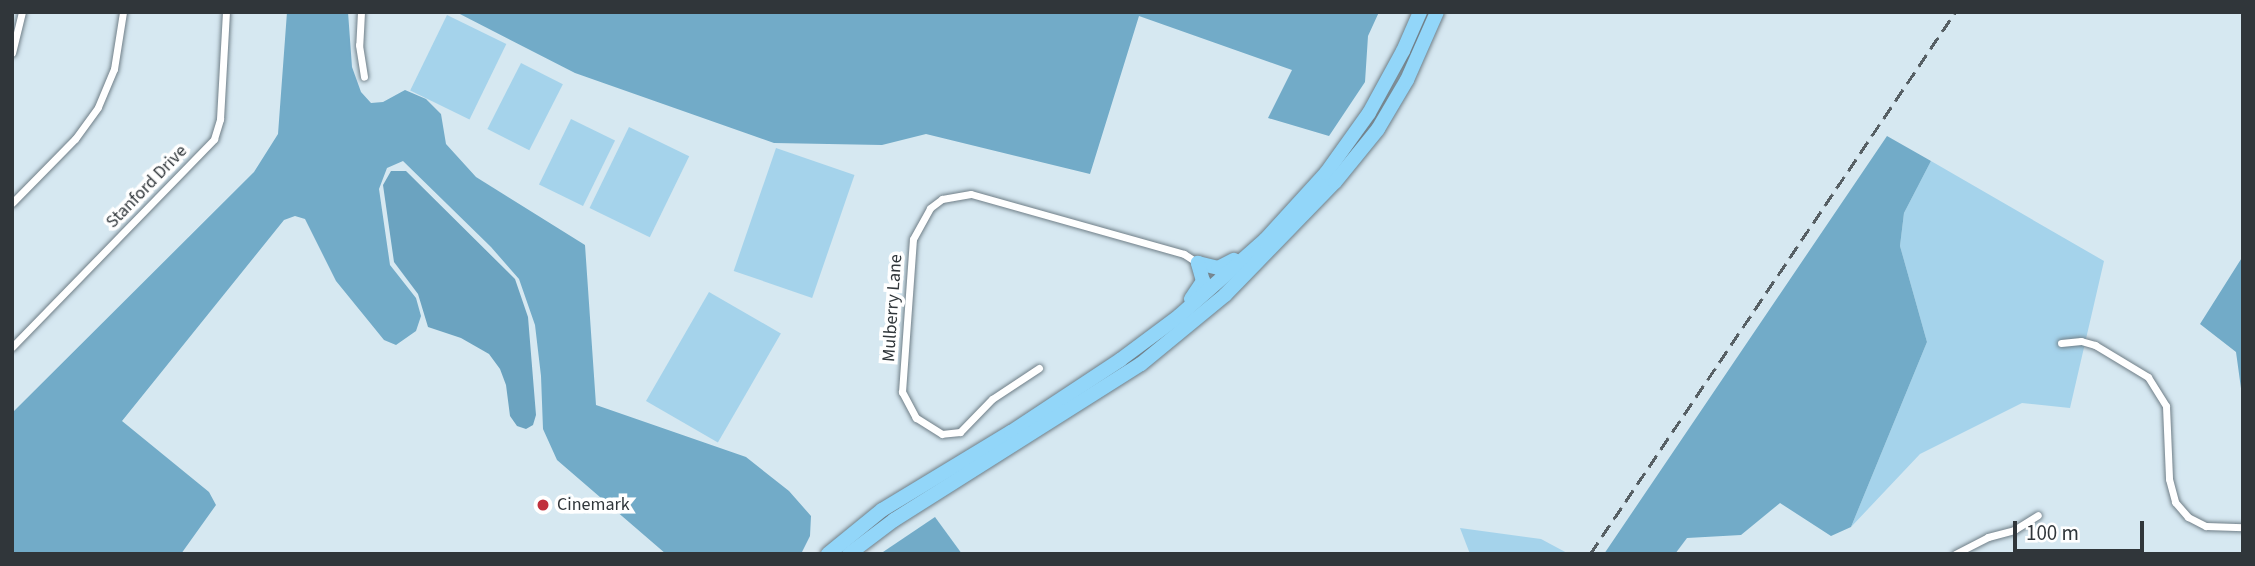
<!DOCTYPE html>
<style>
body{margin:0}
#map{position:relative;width:2255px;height:566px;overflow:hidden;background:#d6e8f1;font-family:"Source Sans 3",sans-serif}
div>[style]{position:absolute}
.green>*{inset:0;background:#a5d3eb;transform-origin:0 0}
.forest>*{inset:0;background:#72abc8}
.water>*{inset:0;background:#6ba3c0}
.roads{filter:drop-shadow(0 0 2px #6f7e87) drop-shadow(0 0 2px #6f7e87)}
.street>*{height:7px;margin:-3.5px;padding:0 3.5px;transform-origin:3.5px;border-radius:3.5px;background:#fff}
.highway>*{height:14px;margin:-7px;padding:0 7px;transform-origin:7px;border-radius:7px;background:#92d6f9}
.rail>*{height:2.5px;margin-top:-1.25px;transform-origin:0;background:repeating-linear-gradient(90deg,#576065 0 14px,transparent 0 21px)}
.dots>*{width:19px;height:19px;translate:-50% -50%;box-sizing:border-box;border:4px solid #fff;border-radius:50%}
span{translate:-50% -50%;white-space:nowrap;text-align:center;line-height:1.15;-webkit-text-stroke:7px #fff;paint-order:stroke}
.street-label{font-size:18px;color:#30363a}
.poi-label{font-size:18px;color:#30363a}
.left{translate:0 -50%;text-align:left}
.frame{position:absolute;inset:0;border:14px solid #30363a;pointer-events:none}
.scale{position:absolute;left:2013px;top:521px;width:131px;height:32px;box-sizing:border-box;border:4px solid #30363a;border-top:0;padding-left:9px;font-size:21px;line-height:24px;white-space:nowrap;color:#30363a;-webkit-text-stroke:5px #fff;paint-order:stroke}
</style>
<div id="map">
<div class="green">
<div style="left:447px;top:15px;width:66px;height:84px;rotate:26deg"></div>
<div style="left:521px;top:63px;width:47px;height:74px;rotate:27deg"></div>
<div style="left:571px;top:119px;width:49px;height:73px;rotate:26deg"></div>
<div style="left:629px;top:127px;width:67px;height:90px;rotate:26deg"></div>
<div style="left:776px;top:148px;width:83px;height:130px;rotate:19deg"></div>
<div style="clip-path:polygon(1931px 161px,2104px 261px,2070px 408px,2022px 403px,1920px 454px,1851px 527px,1927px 342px,1900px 246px,1904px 213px)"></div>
<div style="left:709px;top:292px;width:83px;height:126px;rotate:30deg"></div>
<div style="clip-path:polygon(1460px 528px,1541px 539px,1569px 554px,1470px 554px)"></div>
</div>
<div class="forest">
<div style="clip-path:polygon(287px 12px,348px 12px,352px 67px,361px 92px,371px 103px,383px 102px,405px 90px,426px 99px,441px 114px,446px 144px,476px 177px,585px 245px,596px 405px,746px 457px,789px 491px,811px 516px,810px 536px,801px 554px,666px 554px,557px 460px,543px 429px,541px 376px,535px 325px,519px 279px,491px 247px,403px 161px,387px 168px,379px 189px,390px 265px,416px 298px,421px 316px,416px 331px,396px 345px,384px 340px,336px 281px,305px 219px,295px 216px,284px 220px,122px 421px,209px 492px,216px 505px,181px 554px,12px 554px,12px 413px,254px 172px,278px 134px)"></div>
<div style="clip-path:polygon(456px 12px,1379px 12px,1368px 36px,1365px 82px,1329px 136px,1268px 118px,1292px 70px,1139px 16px,1090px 174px,926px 134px,882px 145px,774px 143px,575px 73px)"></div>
<div style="clip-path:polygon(1887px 136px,1931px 161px,1904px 213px,1900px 246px,1927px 342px,1851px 527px,1831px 536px,1780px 503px,1741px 535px,1687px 538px,1675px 554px,1604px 554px)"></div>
<div style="clip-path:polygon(2243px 256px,2243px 403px,2236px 352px,2200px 324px)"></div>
<div style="clip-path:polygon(935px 517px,962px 554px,880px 554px)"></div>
</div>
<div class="water">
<div style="clip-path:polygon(391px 171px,406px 171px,515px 279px,528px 317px,536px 415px,533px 425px,526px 429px,517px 426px,510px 416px,506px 385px,500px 369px,489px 354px,461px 338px,428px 327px,418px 294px,394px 262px,383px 185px)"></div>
</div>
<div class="roads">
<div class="street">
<div style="left:361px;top:12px;width:33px;rotate:93deg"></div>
<div style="left:359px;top:45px;width:32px;rotate:81deg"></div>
<div style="left:12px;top:53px;width:42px;rotate:-76.3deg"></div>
<div style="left:12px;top:203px;width:90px;rotate:-45.5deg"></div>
<div style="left:75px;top:139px;width:39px;rotate:-54deg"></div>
<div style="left:98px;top:107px;width:41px;rotate:-67.2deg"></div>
<div style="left:114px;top:69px;width:58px;rotate:-81deg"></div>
<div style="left:2061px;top:343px;width:20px;rotate:-6deg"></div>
<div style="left:2081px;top:341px;width:15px;rotate:16deg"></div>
<div style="left:2095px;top:345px;width:62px;rotate:31.1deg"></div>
<div style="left:2148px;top:377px;width:34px;rotate:58deg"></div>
<div style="left:2166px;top:406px;width:73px;rotate:87.6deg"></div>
<div style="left:2169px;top:479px;width:24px;rotate:75deg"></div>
<div style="left:2175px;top:502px;width:20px;rotate:49deg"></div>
<div style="left:2188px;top:517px;width:20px;rotate:27deg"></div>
<div style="left:2206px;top:526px;width:37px;rotate:2deg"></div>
<div style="left:12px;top:347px;width:290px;rotate:-45.8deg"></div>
<div style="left:214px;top:139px;width:21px;rotate:-73deg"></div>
<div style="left:220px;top:119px;width:107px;rotate:-86.8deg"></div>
<div style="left:1039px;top:368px;width:56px;rotate:146.6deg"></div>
<div style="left:992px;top:399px;width:46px;rotate:134.1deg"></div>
<div style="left:960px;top:432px;width:18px;rotate:174deg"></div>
<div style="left:942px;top:434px;width:31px;rotate:-148deg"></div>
<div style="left:916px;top:418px;width:30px;rotate:-118deg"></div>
<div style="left:902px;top:392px;width:153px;rotate:-85.9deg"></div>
<div style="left:913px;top:239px;width:35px;rotate:-61deg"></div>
<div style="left:930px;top:208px;width:15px;rotate:-37deg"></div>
<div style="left:942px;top:199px;width:29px;rotate:-10deg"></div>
<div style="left:971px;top:194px;width:221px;rotate:15.7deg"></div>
<div style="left:1184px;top:254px;width:17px;rotate:33deg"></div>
<div style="left:1955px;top:554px;width:37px;rotate:-27deg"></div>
<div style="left:1988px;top:537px;width:27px;rotate:-15deg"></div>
<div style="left:2014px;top:530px;width:28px;rotate:-32deg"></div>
</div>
<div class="highway">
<div style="left:1198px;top:263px;width:21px;rotate:14deg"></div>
<div style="left:1218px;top:268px;width:18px;rotate:-27deg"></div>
<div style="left:1191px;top:299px;width:22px;rotate:-56deg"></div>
<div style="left:1203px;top:281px;width:19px;rotate:-106deg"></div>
<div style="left:828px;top:554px;width:70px;rotate:-39.2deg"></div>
<div style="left:882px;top:510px;width:151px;rotate:-31.2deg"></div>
<div style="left:1011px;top:432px;width:131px;rotate:-33.4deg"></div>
<div style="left:1120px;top:360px;width:74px;rotate:-36.7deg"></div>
<div style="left:1179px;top:316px;width:115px;rotate:-41.5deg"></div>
<div style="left:1265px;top:240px;width:91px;rotate:-47.7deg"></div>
<div style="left:1326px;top:173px;width:74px;rotate:-54.4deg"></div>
<div style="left:1369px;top:113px;width:71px;rotate:-61.3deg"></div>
<div style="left:1403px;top:51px;width:43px;rotate:-66.4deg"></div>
<div style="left:849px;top:554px;width:56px;rotate:-37.1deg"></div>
<div style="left:894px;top:520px;width:292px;rotate:-32.3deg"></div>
<div style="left:1141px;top:364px;width:109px;rotate:-39.4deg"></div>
<div style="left:1225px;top:295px;width:158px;rotate:-45.8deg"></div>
<div style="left:1335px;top:182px;width:68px;rotate:-50.9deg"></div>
<div style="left:1378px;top:129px;width:57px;rotate:-59.4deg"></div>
<div style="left:1407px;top:80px;width:74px;rotate:-66.2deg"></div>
</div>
</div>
<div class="rail">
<div style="left:1590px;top:554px;width:653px;rotate:-56.04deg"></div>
</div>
<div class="dots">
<div style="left:543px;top:505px;background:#c0303c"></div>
</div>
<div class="street-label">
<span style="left:147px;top:187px;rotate:-46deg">Stanford Drive</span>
<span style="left:893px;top:308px;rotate:-86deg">Mulberry Lane</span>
</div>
<div class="poi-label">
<span class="left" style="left:557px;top:505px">Cinemark</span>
</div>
<div class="frame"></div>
<div class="scale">100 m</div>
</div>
